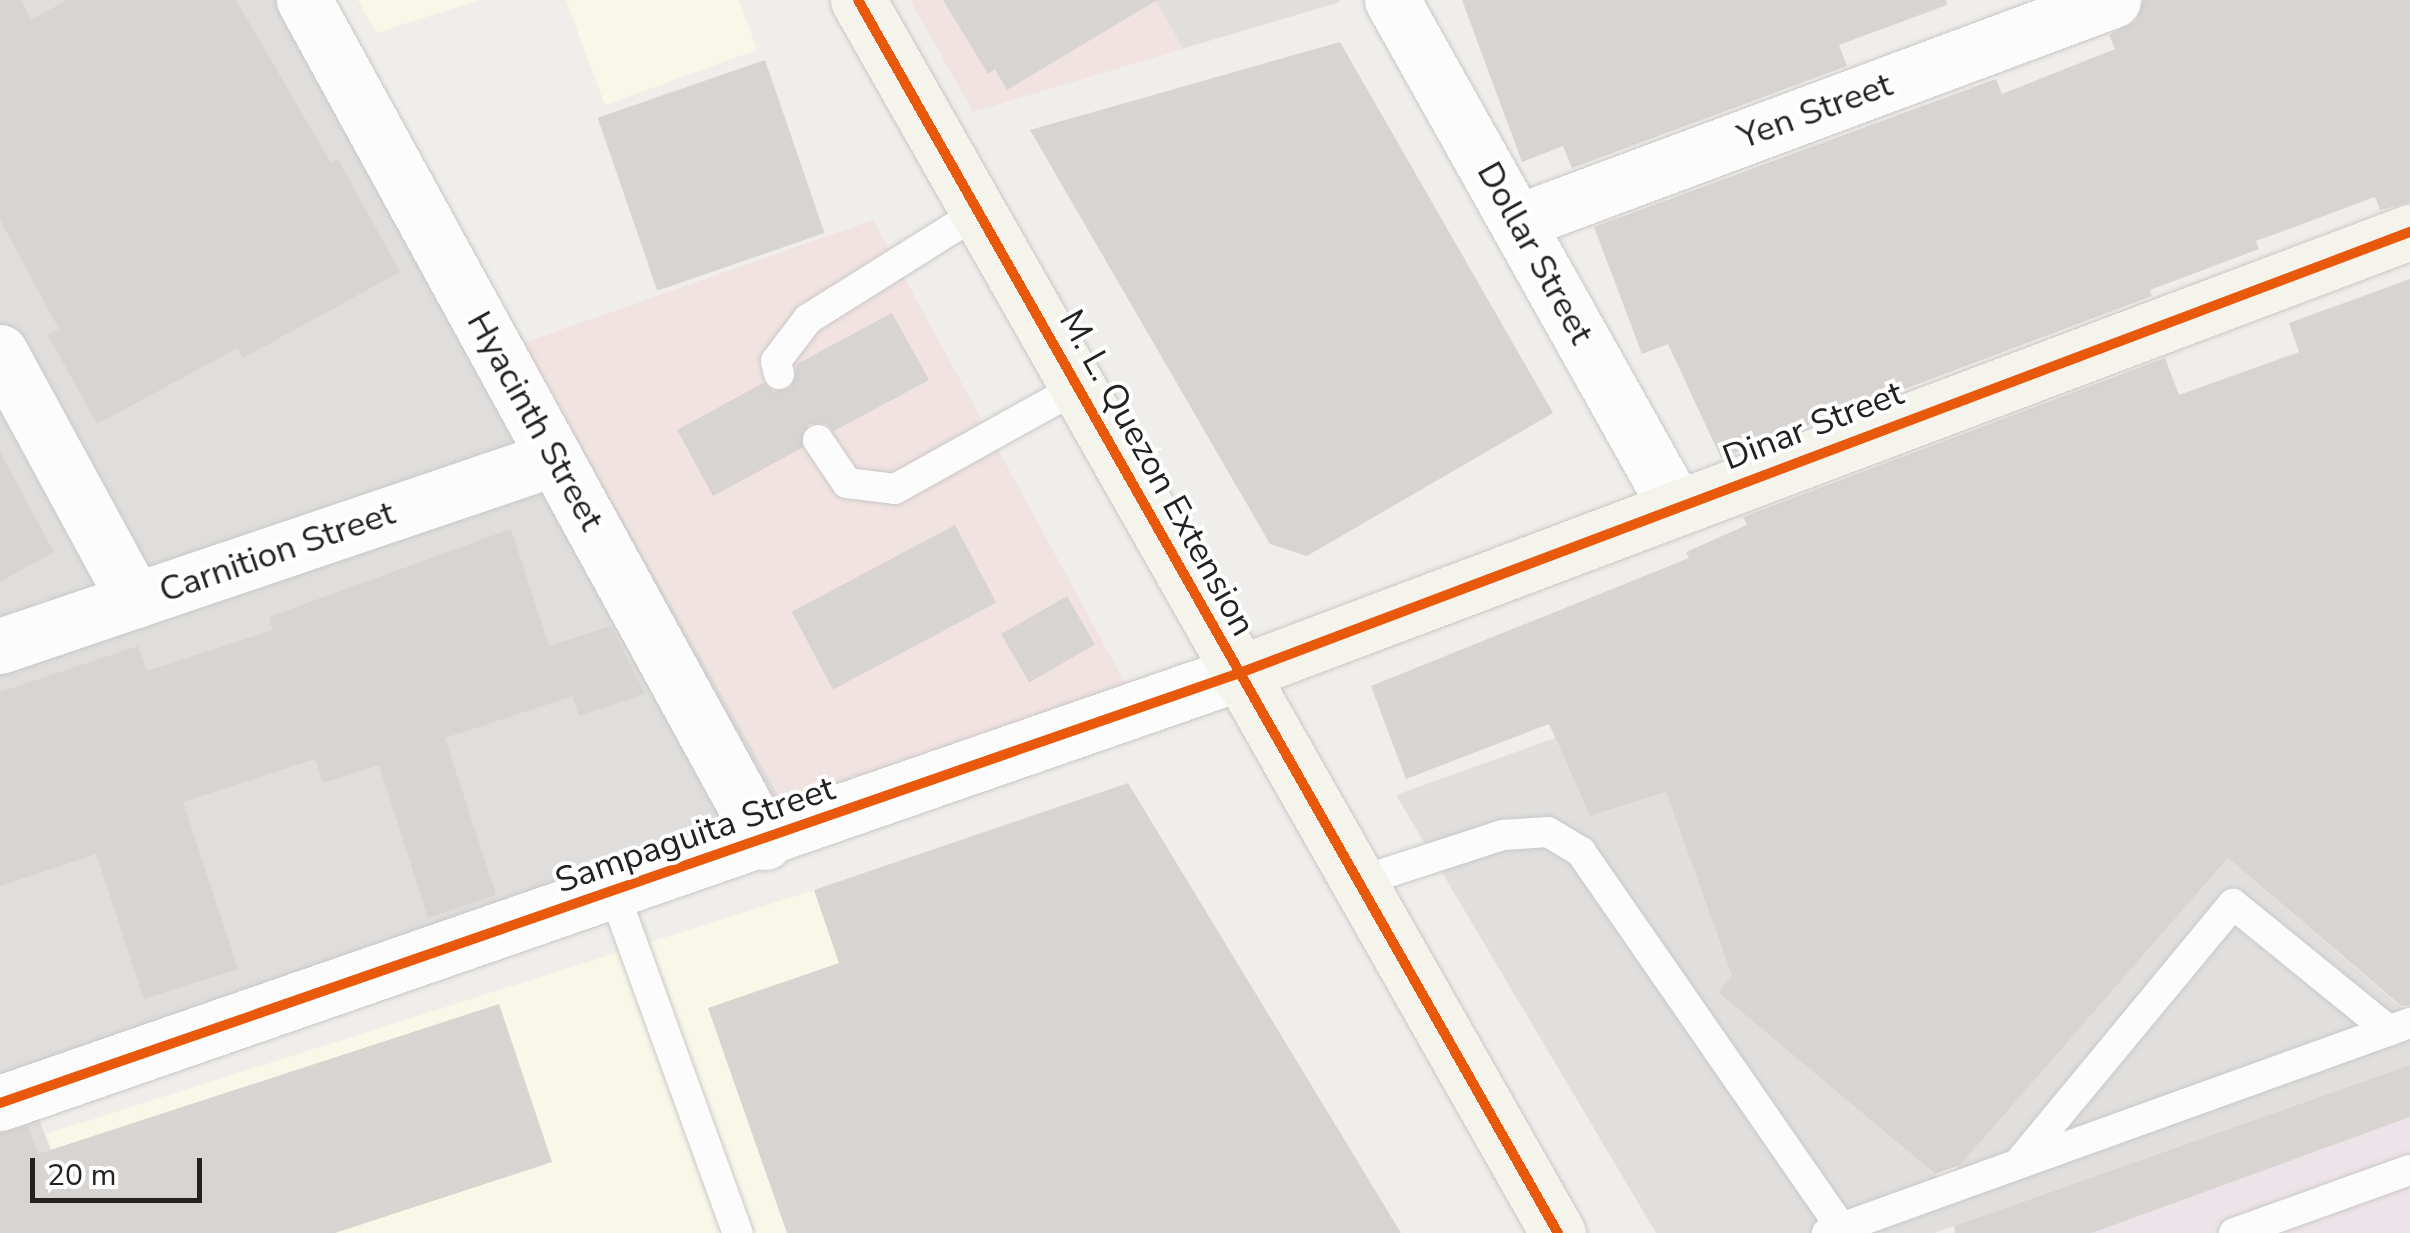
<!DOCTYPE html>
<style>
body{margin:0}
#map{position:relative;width:2410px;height:1233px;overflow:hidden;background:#f0eeeb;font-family:"Nunito Sans",sans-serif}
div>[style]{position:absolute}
.residential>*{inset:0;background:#dfdedc}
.commercial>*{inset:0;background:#f1e3e1}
.industrial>*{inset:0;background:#ede4e9}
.education>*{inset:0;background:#f8f7e8}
.parking>*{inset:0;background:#e0dfde}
.building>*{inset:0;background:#d7d4d2;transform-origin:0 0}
.roads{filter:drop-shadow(0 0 2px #c9c8c7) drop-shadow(0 0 2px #c9c8c7)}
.lane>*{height:30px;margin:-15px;padding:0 15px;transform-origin:15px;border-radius:15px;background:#fdfcfc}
.street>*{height:55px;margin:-27.5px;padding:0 27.5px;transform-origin:27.5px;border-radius:27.5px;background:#fdfcfc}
.secondary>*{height:55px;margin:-27.5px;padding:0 27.5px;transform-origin:27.5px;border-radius:27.5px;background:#f4f4ed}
.cycleway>*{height:10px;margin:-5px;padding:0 5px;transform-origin:5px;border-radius:5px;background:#e8590c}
span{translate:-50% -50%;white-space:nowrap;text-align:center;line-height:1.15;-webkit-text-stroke:8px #fff;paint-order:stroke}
.street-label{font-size:35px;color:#222}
.scale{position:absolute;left:30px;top:1158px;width:172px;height:45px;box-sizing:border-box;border:5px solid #222;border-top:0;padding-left:12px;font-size:30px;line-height:35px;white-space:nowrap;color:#222;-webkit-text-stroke:8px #fff;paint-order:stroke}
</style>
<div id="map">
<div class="residential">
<div style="clip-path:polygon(0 0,332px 0,787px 810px,20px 1069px,82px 1233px,0 1233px)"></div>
</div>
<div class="commercial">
<div style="clip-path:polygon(910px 0,1339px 0,1340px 2px,973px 112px)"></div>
<div style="clip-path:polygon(873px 220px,1129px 690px,787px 810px,523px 343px)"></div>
</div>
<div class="industrial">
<div style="clip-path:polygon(2410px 1117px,2410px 1233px,2092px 1233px)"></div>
</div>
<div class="education">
<div style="clip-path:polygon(358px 0,480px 0,376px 33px)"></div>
<div style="clip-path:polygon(566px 0,739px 0,757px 50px,605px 105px)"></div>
<div style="clip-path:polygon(814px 890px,934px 1233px,82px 1233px,46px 1134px)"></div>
</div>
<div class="parking">
<div style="clip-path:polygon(1155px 0,1339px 0,1340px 2px,1183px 48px)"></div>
<div style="clip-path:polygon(1555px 738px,1590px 816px,1666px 792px,1732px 976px,1719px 992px,1944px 1182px,2228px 858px,2409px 1014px,2410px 1065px,1934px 1233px,1656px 1233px,1396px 795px)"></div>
</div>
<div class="building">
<div style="clip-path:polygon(0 0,21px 0,31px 20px,67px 0,236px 0,331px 163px,338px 159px,400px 272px,243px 358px,238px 348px,97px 424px,48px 335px,59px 329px,0 220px)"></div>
<div style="clip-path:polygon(943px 0,1157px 0,1007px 90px,995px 69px,988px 74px)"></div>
<div style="clip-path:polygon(1462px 0,1946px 0,1947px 5px,1839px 45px,1847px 66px,1572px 168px,1563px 146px,1522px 162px)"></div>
<div style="clip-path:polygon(2143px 0,2410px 0,2410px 202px,2380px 210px,2375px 197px,2256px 241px,2259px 249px,2150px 290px,2152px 296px,1721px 458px,1668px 344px,1642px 354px,1594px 227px,1996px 79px,2002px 94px,2115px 49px,2109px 35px,2136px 21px)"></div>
<div style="clip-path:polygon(1340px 42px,1553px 413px,1307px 556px,1270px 544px,1030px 130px)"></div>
<div style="left:765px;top:60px;width:183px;height:177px;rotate:71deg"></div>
<div style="clip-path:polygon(2410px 279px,2410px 1005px,2401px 1006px,2228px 858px,1960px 1165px,1935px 1174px,1718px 992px,1732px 976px,1666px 792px,1590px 816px,1549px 724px,1406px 779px,1371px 686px,1689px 558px,1686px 552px,1747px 525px,1743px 517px,2165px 358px,2179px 395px,2299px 352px,2289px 323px)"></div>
<div style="clip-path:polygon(892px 313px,929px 380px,834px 431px,825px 423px,808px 424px,802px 448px,713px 496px,677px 430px,763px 383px,774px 392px,791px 388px,797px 364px)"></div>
<div style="clip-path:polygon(0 452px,54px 552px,0 582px)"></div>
<div style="left:955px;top:525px;width:88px;height:185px;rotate:62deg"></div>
<div style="clip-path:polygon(511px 529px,549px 646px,611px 626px,645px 694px,579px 716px,573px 696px,445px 738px,496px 895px,428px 918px,379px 765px,323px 783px,315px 759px,183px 802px,238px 969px,144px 999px,96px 854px,0 886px,0 692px,138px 646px,147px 671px,273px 630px,269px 617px)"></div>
<div style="left:1067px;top:596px;width:56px;height:76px;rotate:60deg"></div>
<div style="clip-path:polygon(1128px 783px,1401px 1233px,787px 1233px,708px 1008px,839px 963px,814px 890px)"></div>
<div style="clip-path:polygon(499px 1004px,552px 1162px,335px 1233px,0 1233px,0 1133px,28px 1126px,38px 1154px)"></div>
<div style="clip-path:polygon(2410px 1065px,2410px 1117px,2092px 1233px,1955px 1233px,1954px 1226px)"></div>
</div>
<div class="roads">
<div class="lane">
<div style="left:779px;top:374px;width:13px;rotate:-103deg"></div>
<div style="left:776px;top:361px;width:53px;rotate:-52.7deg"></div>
<div style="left:808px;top:319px;width:203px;rotate:-32.1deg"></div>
<div style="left:818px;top:440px;width:52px;rotate:56deg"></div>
<div style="left:847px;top:483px;width:48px;rotate:7.1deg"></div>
<div style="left:895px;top:489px;width:210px;rotate:-29.1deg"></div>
<div style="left:1355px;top:883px;width:156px;rotate:-18deg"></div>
<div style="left:1503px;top:835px;width:45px;rotate:-3.8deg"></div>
<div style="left:1548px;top:832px;width:39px;rotate:31deg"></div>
<div style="left:1581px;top:852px;width:457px;rotate:55.3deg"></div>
<div style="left:614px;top:893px;width:362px;rotate:70deg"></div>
<div style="left:2022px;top:1159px;width:331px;rotate:-50.4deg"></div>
<div style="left:2233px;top:904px;width:201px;rotate:39.1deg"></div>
<div style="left:1827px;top:1233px;width:620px;rotate:-19.81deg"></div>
<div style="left:2234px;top:1233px;width:187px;rotate:-19.7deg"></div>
</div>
<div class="street">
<div style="left:304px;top:0;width:960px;rotate:61.3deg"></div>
<div style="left:1392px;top:0;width:581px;rotate:60.74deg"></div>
<div style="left:1517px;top:222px;width:636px;rotate:-20.43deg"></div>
<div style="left:0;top:352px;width:283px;rotate:61.5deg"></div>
<div style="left:0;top:646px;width:586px;rotate:-18.71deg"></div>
<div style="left:0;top:1103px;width:1309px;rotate:-19.13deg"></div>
</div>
<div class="secondary">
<div style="left:858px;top:0;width:1418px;rotate:60.42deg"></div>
<div style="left:1237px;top:674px;width:1254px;rotate:-20.65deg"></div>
</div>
</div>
<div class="cycleway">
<div style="left:858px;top:0;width:1418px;rotate:60.42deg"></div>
<div style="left:0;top:1103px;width:1309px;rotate:-19.13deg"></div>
<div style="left:1237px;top:674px;width:1254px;rotate:-20.65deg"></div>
</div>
<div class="street-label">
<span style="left:1815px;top:111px;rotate:-20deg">Yen Street</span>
<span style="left:1535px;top:253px;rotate:61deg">Dollar Street</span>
<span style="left:535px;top:421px;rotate:61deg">Hyacinth Street</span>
<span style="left:1813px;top:426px;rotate:-21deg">Dinar Street</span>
<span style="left:1157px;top:473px;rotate:61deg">M. L. Quezon Extension</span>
<span style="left:277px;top:552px;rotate:-19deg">Carnition Street</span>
<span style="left:695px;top:835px;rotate:-19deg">Sampaguita Street</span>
</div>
<div class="scale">20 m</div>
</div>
